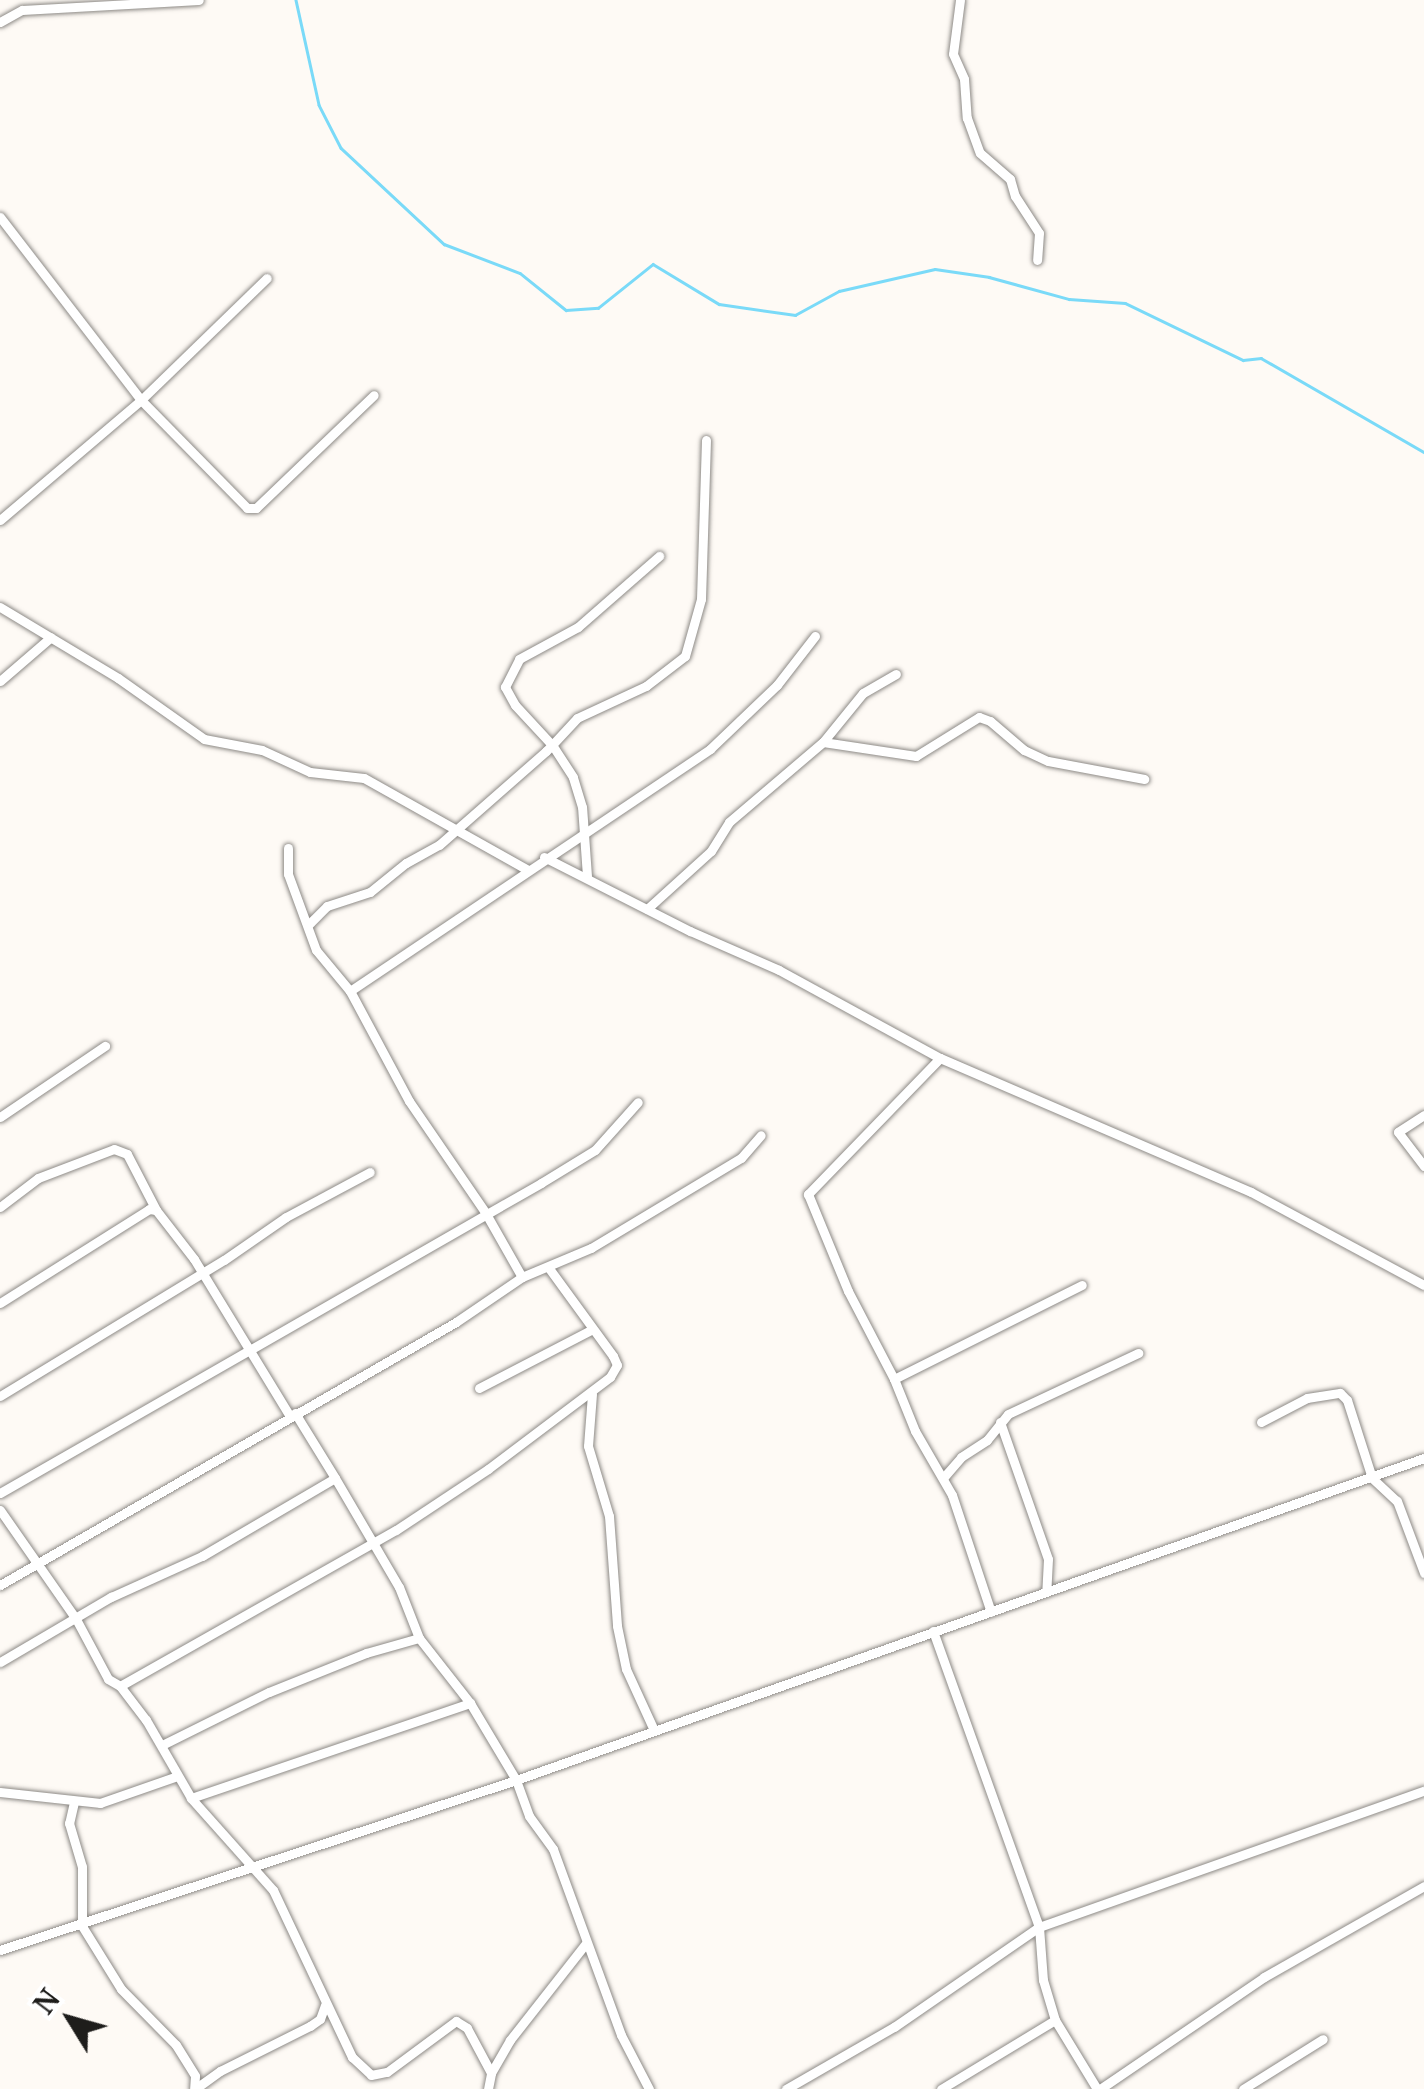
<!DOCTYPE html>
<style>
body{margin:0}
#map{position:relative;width:1424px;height:2089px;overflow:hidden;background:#fefaf5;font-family:"Noto Serif",serif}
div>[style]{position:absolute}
.stream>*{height:2.5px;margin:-1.25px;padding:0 1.25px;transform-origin:1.25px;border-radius:1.25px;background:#7adaf8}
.roads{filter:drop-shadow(0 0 2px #8d8a86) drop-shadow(0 0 2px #8d8a86)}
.minor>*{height:9px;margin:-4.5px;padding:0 4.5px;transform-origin:4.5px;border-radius:4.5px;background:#fff}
span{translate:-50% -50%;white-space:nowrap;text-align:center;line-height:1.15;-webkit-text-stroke:8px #fff;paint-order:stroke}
.north{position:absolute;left:20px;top:1969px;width:100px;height:100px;-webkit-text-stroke:8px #fff;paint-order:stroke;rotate:307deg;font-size:28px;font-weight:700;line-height:40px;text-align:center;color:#1e1d1b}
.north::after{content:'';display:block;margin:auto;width:35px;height:45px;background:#1e1d1b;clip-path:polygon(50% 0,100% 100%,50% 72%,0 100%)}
</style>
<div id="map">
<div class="stream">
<div style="left:296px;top:0;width:107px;rotate:77.6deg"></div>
<div style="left:319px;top:105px;width:48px;rotate:62.9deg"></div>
<div style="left:341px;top:148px;width:141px;rotate:43deg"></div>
<div style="left:444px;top:244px;width:81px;rotate:20.9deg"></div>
<div style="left:520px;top:273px;width:59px;rotate:38.8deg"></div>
<div style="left:566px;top:310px;width:32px;rotate:-4deg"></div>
<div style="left:598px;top:308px;width:70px;rotate:-38.7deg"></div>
<div style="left:653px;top:264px;width:77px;rotate:31.2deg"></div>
<div style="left:719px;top:304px;width:77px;rotate:8.2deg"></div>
<div style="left:795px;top:315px;width:50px;rotate:-28.6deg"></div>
<div style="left:839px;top:291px;width:98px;rotate:-12.9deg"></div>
<div style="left:935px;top:269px;width:55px;rotate:8.4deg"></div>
<div style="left:989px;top:277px;width:83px;rotate:15.4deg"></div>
<div style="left:1069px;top:299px;width:56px;rotate:4.1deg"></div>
<div style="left:1125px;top:303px;width:131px;rotate:25.8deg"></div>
<div style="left:1243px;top:360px;width:18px;rotate:-6deg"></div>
<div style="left:1261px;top:358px;width:188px;rotate:30deg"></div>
</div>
<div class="roads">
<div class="minor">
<div style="left:960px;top:0;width:54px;rotate:97.4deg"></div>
<div style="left:953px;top:54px;width:27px;rotate:66deg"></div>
<div style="left:964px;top:79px;width:39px;rotate:86deg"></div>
<div style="left:967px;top:118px;width:37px;rotate:70deg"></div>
<div style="left:980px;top:153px;width:40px;rotate:41deg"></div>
<div style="left:1010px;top:179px;width:18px;rotate:74deg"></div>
<div style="left:1015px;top:196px;width:44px;rotate:57deg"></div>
<div style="left:1039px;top:233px;width:27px;rotate:94deg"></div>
<div style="left:0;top:22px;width:25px;rotate:-29deg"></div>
<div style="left:22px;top:10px;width:177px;rotate:-3.2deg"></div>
<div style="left:0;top:217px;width:231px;rotate:52.4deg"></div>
<div style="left:141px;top:400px;width:151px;rotate:45.5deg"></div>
<div style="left:247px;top:508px;width:9px"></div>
<div style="left:256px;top:508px;width:163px;rotate:-43.8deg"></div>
<div style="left:0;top:520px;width:185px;rotate:-40.4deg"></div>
<div style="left:141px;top:400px;width:175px;rotate:-44.1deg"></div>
<div style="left:0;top:607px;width:138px;rotate:31deg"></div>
<div style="left:118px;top:678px;width:105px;rotate:35.3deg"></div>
<div style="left:204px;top:739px;width:59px;rotate:10.7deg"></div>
<div style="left:262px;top:750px;width:53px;rotate:24.6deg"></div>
<div style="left:310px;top:772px;width:54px;rotate:6.3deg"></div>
<div style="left:364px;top:778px;width:188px;rotate:29.3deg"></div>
<div style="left:0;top:681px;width:67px;rotate:-40.8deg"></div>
<div style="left:823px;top:742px;width:94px;rotate:8.6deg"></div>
<div style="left:916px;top:756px;width:74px;rotate:-31.8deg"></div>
<div style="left:979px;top:717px;width:12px;rotate:20deg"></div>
<div style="left:990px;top:721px;width:45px;rotate:40.5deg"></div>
<div style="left:1024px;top:750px;width:26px;rotate:25deg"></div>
<div style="left:1048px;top:761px;width:98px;rotate:10.6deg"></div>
<div style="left:288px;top:848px;width:26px;rotate:90deg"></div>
<div style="left:288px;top:874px;width:81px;rotate:69.8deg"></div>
<div style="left:316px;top:950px;width:53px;rotate:50.3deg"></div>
<div style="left:350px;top:991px;width:125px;rotate:61.8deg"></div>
<div style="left:409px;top:1101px;width:135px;rotate:55.6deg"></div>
<div style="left:485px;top:1212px;width:75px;rotate:60.4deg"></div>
<div style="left:544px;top:857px;width:164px;rotate:26.9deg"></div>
<div style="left:690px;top:931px;width:97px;rotate:23.7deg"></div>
<div style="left:779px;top:970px;width:183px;rotate:28.7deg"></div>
<div style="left:940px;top:1058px;width:339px;rotate:23.3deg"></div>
<div style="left:1251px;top:1192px;width:196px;rotate:28.3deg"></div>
<div style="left:587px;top:876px;width:69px;rotate:-94.1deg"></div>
<div style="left:582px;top:807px;width:31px;rotate:-107deg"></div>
<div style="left:573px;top:777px;width:38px;rotate:-123deg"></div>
<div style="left:552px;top:745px;width:37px;rotate:-47deg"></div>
<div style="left:577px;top:718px;width:76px;rotate:-24.9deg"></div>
<div style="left:646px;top:686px;width:49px;rotate:-37.6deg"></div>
<div style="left:685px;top:656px;width:59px;rotate:-74.3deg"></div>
<div style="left:701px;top:599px;width:159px;rotate:-88.2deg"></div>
<div style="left:647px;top:909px;width:86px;rotate:-42.2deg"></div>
<div style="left:711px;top:851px;width:34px;rotate:-58deg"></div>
<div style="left:729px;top:822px;width:123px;rotate:-40.4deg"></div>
<div style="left:823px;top:742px;width:63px;rotate:-50.8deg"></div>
<div style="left:863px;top:693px;width:38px;rotate:-30deg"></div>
<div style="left:308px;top:925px;width:27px;rotate:-45deg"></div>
<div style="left:327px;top:906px;width:45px;rotate:-18deg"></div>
<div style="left:370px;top:892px;width:46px;rotate:-38.9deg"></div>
<div style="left:406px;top:863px;width:38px;rotate:-29deg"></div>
<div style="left:439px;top:845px;width:142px;rotate:-41.3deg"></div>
<div style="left:546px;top:751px;width:8px;rotate:-45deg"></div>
<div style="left:552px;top:745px;width:54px;rotate:-132.8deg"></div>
<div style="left:515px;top:705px;width:21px;rotate:-119deg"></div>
<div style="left:505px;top:687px;width:31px;rotate:-63deg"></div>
<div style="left:519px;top:659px;width:67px;rotate:-28.5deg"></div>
<div style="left:578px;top:627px;width:108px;rotate:-41.2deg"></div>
<div style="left:350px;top:991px;width:434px;rotate:-33.9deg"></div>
<div style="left:710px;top:749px;width:93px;rotate:-43.7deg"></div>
<div style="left:777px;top:685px;width:62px;rotate:-52.2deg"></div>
<div style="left:940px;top:1058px;width:190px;rotate:134.1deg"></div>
<div style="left:808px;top:1194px;width:105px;rotate:67.6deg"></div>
<div style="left:848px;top:1291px;width:99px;rotate:62.4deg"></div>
<div style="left:894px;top:1379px;width:56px;rotate:68deg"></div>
<div style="left:915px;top:1431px;width:74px;rotate:60deg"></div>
<div style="left:952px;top:1495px;width:123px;rotate:71.6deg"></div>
<div style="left:1424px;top:1115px;width:31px;rotate:147deg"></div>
<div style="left:1398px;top:1132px;width:43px;rotate:52.6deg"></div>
<div style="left:0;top:1117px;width:127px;rotate:-34.1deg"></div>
<div style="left:0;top:1207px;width:48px;rotate:-37.3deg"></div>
<div style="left:38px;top:1178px;width:81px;rotate:-20.9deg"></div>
<div style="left:114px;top:1149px;width:14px;rotate:21deg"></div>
<div style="left:127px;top:1154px;width:63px;rotate:62.6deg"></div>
<div style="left:0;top:1303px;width:176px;rotate:-32.2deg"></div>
<div style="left:149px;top:1209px;width:7px;rotate:8deg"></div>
<div style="left:156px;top:1210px;width:62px;rotate:52.2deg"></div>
<div style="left:194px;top:1259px;width:184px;rotate:58.6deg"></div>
<div style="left:894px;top:1379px;width:210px;rotate:-26.6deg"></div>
<div style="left:479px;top:1388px;width:126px;rotate:-27.4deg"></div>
<div style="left:592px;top:1394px;width:52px;rotate:94.4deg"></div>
<div style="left:588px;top:1446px;width:73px;rotate:73.3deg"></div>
<div style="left:609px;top:1516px;width:110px;rotate:85.8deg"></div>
<div style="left:617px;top:1626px;width:44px;rotate:78.2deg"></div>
<div style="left:626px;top:1669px;width:65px;rotate:65.4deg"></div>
<div style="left:0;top:1396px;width:262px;rotate:-31.3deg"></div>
<div style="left:224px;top:1260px;width:75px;rotate:-34.7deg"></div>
<div style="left:286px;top:1217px;width:95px;rotate:-28.2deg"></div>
<div style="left:295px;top:1413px;width:76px;rotate:58.4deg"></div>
<div style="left:1000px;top:1422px;width:145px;rotate:70.7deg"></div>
<div style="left:1048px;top:1559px;width:33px;rotate:93deg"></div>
<div style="left:1261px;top:1422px;width:52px;rotate:-27.6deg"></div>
<div style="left:1307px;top:1398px;width:33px;rotate:-9deg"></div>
<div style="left:1340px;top:1393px;width:10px;rotate:45deg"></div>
<div style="left:1347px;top:1400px;width:82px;rotate:72.2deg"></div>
<div style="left:1372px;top:1478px;width:34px;rotate:43deg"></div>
<div style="left:1397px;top:1501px;width:77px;rotate:69.4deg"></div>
<div style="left:943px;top:1478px;width:28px;rotate:-49deg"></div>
<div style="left:961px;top:1457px;width:31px;rotate:-33deg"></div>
<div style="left:987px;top:1440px;width:33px;rotate:-51deg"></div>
<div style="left:1008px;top:1414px;width:144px;rotate:-25.1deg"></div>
<div style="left:0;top:1493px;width:624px;rotate:-29.81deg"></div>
<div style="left:541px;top:1183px;width:63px;rotate:-31.4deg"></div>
<div style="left:595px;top:1150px;width:64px;rotate:-48.1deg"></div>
<div style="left:0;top:1510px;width:133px;rotate:55.1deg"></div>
<div style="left:76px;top:1619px;width:68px;rotate:61.9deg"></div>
<div style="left:108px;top:1679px;width:14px;rotate:30deg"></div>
<div style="left:120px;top:1686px;width:43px;rotate:52.6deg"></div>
<div style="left:146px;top:1720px;width:90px;rotate:60deg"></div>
<div style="left:191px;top:1798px;width:123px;rotate:48.3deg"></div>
<div style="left:273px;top:1890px;width:185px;rotate:64.7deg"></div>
<div style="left:352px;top:2057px;width:26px;rotate:43deg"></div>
<div style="left:371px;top:2075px;width:16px;rotate:-11deg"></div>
<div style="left:387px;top:2072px;width:86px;rotate:-36.5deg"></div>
<div style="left:456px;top:2021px;width:13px;rotate:32deg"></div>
<div style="left:467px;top:2028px;width:51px;rotate:61.9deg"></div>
<div style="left:0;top:1585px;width:526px;rotate:-29.97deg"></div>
<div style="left:456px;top:1322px;width:80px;rotate:-34.3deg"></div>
<div style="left:522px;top:1277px;width:75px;rotate:-22.8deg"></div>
<div style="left:591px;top:1248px;width:175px;rotate:-31deg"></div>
<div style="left:741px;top:1158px;width:30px;rotate:-49deg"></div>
<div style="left:933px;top:1631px;width:314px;rotate:70.3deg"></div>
<div style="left:1039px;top:1927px;width:408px;rotate:-19.5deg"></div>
<div style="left:0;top:1662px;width:129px;rotate:-30.4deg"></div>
<div style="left:111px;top:1597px;width:100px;rotate:-24.3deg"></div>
<div style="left:202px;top:1556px;width:154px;rotate:-30.4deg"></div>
<div style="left:335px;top:1478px;width:126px;rotate:59.6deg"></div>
<div style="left:399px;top:1587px;width:55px;rotate:68.6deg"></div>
<div style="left:419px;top:1638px;width:83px;rotate:51.9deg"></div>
<div style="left:470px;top:1703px;width:90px;rotate:59.1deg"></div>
<div style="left:516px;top:1780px;width:38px;rotate:70deg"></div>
<div style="left:529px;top:1816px;width:41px;rotate:54deg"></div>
<div style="left:553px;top:1849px;width:198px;rotate:69.9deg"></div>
<div style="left:621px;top:2035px;width:61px;rotate:62.6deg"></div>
<div style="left:120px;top:1686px;width:317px;rotate:-29.5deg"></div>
<div style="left:396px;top:1530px;width:110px;rotate:-33.5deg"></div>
<div style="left:488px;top:1469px;width:153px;rotate:-37deg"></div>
<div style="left:610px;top:1377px;width:14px;rotate:-60deg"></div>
<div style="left:617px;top:1365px;width:10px;rotate:-114deg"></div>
<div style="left:613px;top:1356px;width:110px;rotate:-126.1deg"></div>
<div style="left:162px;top:1745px;width:119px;rotate:-26.4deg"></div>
<div style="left:269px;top:1692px;width:105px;rotate:-21.9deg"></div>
<div style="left:366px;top:1653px;width:55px;rotate:-15.8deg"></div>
<div style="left:0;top:1792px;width:101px;rotate:6.3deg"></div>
<div style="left:100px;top:1803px;width:82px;rotate:-19.3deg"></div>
<div style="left:191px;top:1798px;width:295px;rotate:-18.8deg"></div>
<div style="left:74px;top:1802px;width:22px;rotate:103deg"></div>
<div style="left:69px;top:1823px;width:46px;rotate:73.5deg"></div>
<div style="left:82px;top:1867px;width:59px;rotate:90deg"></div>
<div style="left:82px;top:1926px;width:74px;rotate:58.2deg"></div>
<div style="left:121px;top:1989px;width:78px;rotate:45.5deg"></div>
<div style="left:176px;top:2045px;width:36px;rotate:58deg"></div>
<div style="left:195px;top:2076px;width:13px;rotate:94deg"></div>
<div style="left:0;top:1950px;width:543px;rotate:-18.23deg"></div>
<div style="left:516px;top:1780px;width:963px;rotate:-19.53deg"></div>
<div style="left:195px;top:2089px;width:31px;rotate:-36deg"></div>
<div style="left:220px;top:2071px;width:101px;rotate:-26.6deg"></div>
<div style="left:310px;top:2026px;width:12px;rotate:-35deg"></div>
<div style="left:320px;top:2019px;width:15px;rotate:-70deg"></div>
<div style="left:488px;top:2089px;width:16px;rotate:-79deg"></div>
<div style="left:491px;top:2073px;width:38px;rotate:-60deg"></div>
<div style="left:510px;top:2040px;width:123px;rotate:-51.9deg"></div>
<div style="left:786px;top:2089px;width:125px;rotate:-29.9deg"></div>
<div style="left:894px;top:2027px;width:176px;rotate:-34.6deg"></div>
<div style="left:1039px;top:1927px;width:53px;rotate:85.7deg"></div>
<div style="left:1043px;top:1980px;width:42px;rotate:73.3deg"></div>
<div style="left:1055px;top:2020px;width:81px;rotate:58.7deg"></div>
<div style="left:941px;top:2089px;width:133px;rotate:-31.2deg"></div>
<div style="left:1100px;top:2089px;width:199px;rotate:-34.3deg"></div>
<div style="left:1264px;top:1977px;width:184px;rotate:-29.6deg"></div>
<div style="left:1243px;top:2089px;width:94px;rotate:-32deg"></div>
</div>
</div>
<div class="north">N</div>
</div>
